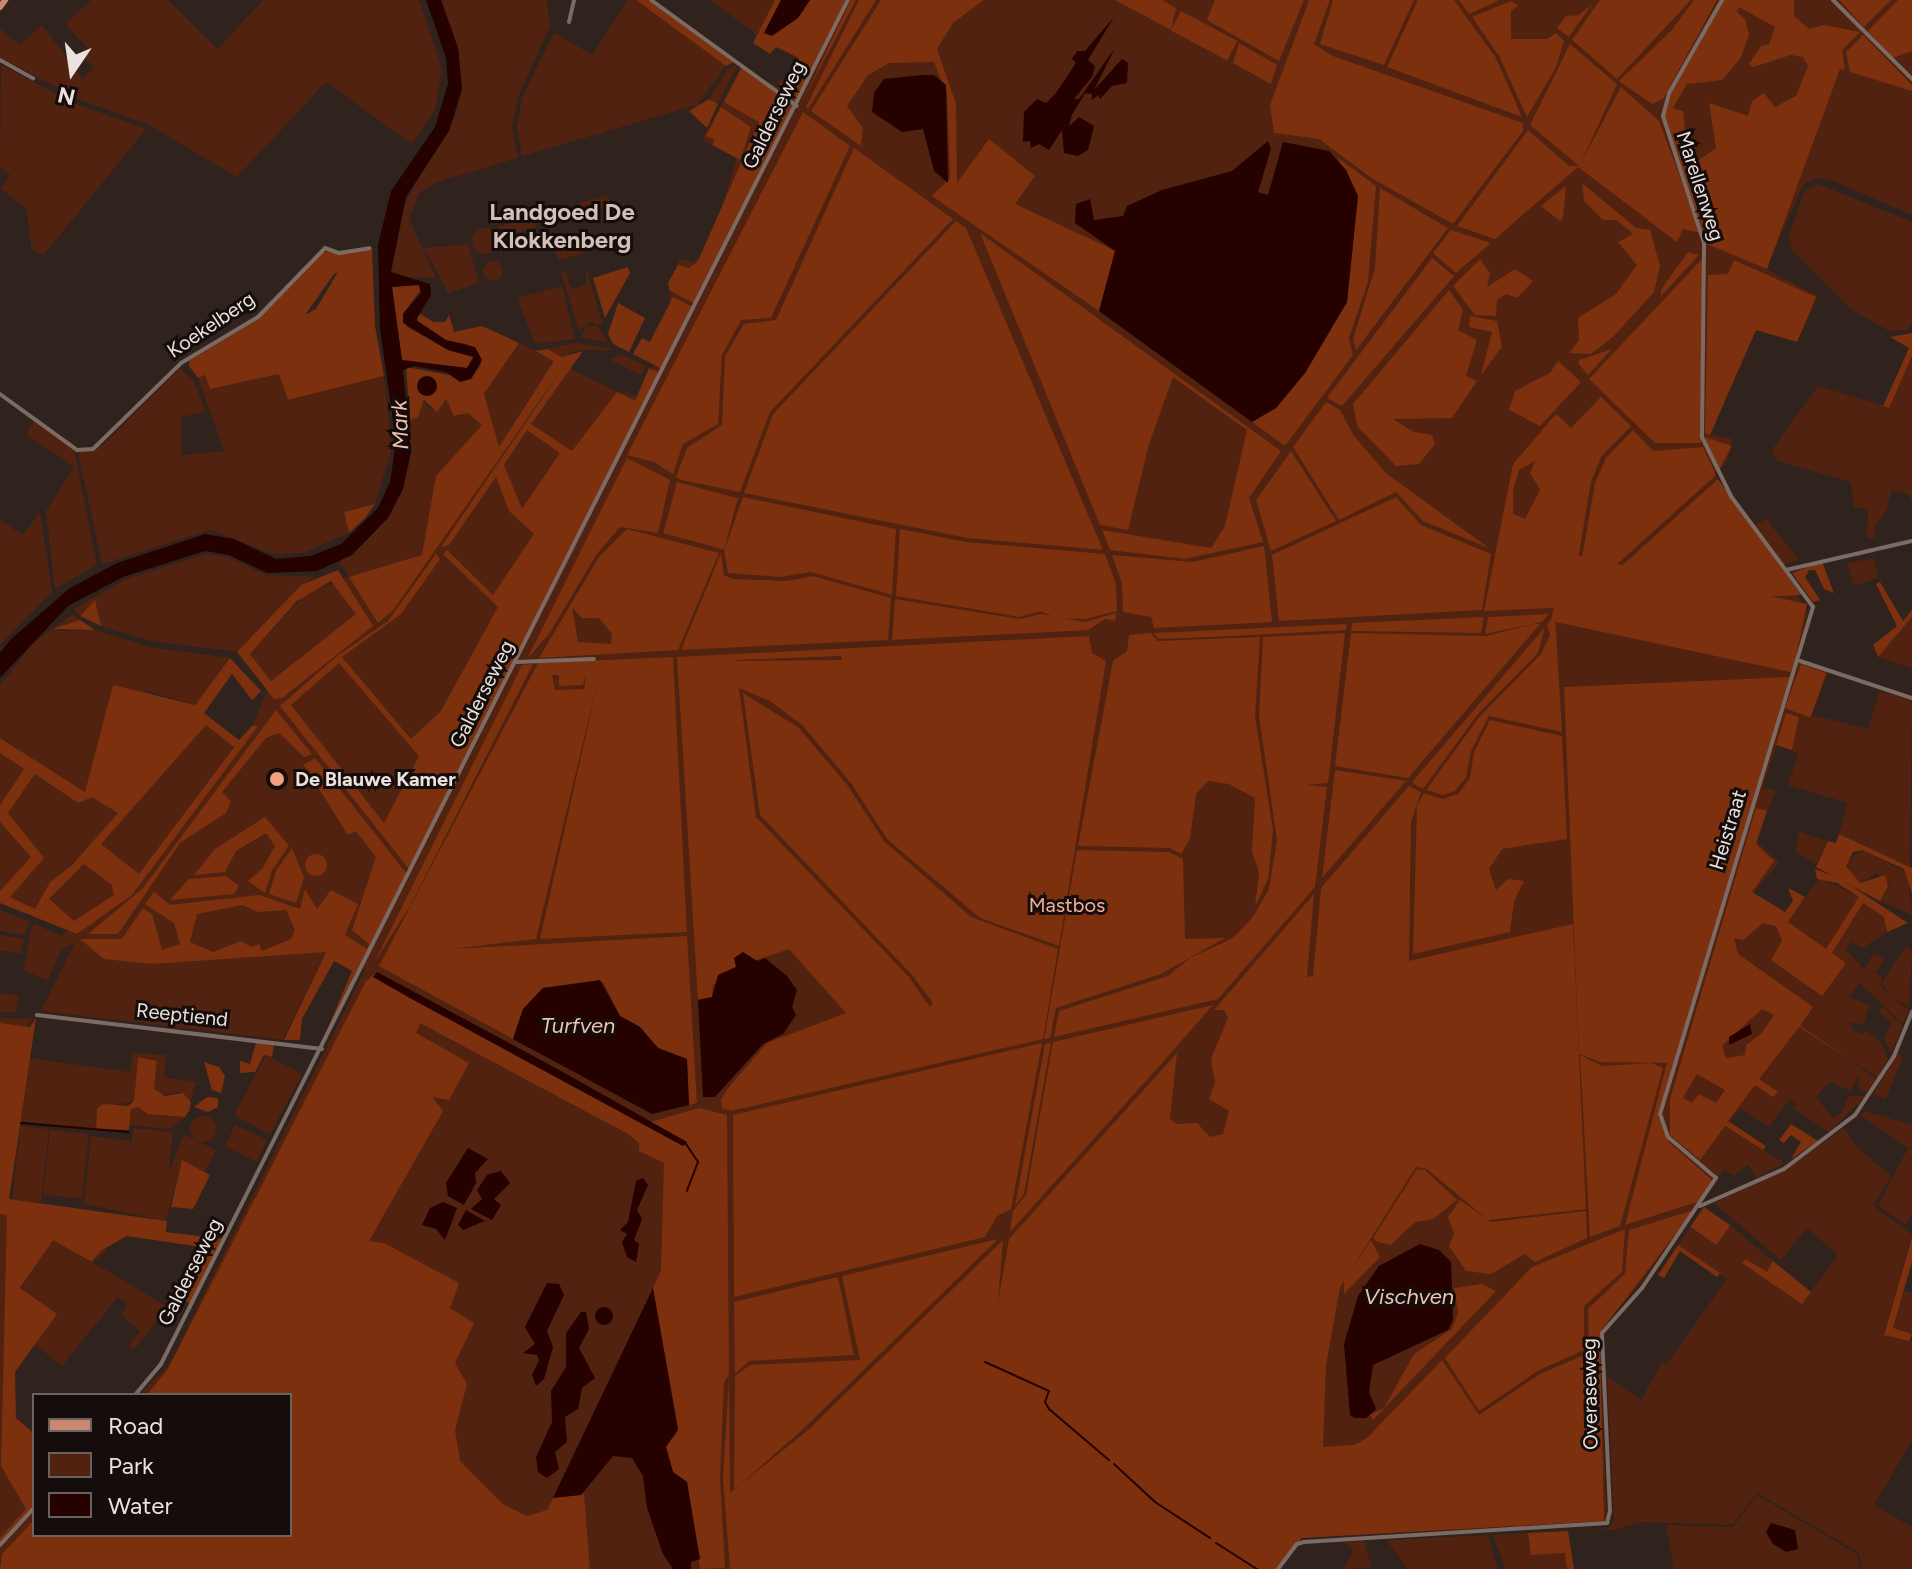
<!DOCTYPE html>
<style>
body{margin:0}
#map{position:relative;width:1912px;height:1569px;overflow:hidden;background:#30221d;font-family:Figtree,sans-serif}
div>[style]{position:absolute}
.green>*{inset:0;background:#51220f;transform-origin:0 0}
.round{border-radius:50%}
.forest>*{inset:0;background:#7c300e;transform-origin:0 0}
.water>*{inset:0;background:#250100}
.stream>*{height:2px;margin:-1px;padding:0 1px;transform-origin:1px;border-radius:1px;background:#250100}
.minor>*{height:4px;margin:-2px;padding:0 2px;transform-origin:2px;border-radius:2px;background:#7c6b65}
.major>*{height:6px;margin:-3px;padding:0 3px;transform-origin:3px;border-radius:3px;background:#c9886f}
.dots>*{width:22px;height:22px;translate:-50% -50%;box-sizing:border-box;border:4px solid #140d0b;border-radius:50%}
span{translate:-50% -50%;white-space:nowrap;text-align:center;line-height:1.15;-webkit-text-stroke:6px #140d0b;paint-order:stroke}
.street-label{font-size:20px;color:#ebe1dd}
.poi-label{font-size:20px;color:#ebe1dd;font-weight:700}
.left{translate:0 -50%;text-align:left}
.park-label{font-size:20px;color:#f3b097}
.water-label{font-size:22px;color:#f0c3b1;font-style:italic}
.quarter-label{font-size:24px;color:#d2bfb8;font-weight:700}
.legend{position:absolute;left:32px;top:1393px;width:260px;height:144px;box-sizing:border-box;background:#140d0b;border:2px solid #6a625f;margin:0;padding:10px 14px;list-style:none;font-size:24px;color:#ebe1dd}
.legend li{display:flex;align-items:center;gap:16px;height:40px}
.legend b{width:40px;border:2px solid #6a625f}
.north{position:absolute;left:32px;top:32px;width:80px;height:80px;-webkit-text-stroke:6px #140d0b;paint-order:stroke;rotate:193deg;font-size:22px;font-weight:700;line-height:32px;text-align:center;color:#ebe1dd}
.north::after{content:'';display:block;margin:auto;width:28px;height:36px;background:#ebe1dd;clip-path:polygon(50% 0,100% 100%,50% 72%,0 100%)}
</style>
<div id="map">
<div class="green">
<div style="clip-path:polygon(91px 0,168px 0,218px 49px,263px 0,419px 0,442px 68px,435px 110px,412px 144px,326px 82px,237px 177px,149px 125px,78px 99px,0 57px,0 29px,20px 45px,42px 25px,83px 79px,94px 67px,84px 58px,89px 49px,65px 24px)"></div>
<div style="clip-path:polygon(441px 0,547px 0,550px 26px,518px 97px,512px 127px,518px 158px,437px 182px,419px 193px,409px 219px,436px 278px,398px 277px,391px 272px,392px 258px,402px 208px,456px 114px,462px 89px,458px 48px)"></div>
<div style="clip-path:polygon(628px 0,636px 0,726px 66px,697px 105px,522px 156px,517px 127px,522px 98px,554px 32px,592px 55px)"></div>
<div style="clip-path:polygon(710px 0,1912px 0,1912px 90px,1908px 89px,1912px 91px,1912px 215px,1831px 180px,1816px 178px,1803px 185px,1766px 269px,1818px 296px,1799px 338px,1757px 329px,1709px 434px,1732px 439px,1727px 461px,1714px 474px,1808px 612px,1796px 663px,1828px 671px,1812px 715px,1868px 729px,1879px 691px,1912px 699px,1910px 867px,1839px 834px,1847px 803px,1788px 785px,1798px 754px,1792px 752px,1798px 719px,1779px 738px,1763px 787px,1776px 791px,1755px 840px,1779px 862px,1753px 894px,1789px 919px,1820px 878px,1860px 897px,1833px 951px,1863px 903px,1885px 917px,1887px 932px,1863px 948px,1851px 942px,1846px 950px,1864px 969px,1874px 953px,1885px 960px,1875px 972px,1881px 977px,1881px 988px,1909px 1011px,1903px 1024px,1860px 983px,1849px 997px,1870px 1005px,1863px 1025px,1851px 1022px,1853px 1030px,1862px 1035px,1866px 1030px,1881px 1042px,1888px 1059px,1878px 1077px,1800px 1026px,1877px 1079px,1869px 1093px,1859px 1088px,1858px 1075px,1851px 1091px,1830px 1082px,1816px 1097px,1833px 1118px,1842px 1113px,1848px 1096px,1866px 1096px,1829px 1132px,1794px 1109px,1796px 1104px,1789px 1100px,1769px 1127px,1740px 1108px,1726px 1127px,1784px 1163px,1756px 1178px,1748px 1164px,1734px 1176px,1724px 1169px,1718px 1177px,1702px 1163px,1714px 1181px,1644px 1279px,1605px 1324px,1599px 1340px,1607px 1520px,1300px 1535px,1278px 1569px,0 1569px,0 1018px,36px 1018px,26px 1026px,7px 1205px,123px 1224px,99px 1260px,49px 1232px,12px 1290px,7px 1409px,34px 1433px,34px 1535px,290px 1535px,290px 1395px,139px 1395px,168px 1366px,365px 970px,324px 955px,283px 1040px,41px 1011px,75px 942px,61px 950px,48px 980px,24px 971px,30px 932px,35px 924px,61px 936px,87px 916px,74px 921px,49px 900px,84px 864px,83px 854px,50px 882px,35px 910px,9px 897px,44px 858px,8px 813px,35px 774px,78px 803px,83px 791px,0 738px,0 686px,32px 644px,73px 614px,80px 620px,56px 631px,95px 630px,150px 647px,230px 658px,195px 705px,141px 689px,209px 724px,234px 746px,171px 831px,252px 726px,271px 682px,250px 654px,306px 593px,349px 577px,340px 562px,393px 509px,409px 465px,410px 420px,418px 417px,422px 401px,430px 409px,449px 400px,457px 417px,468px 413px,477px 420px,490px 415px,484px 394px,519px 343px,555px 361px,520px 416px,531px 423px,569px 368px,615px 391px,638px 396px,656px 362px,652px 337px,670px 303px,670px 280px,680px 259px,694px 262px,700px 255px,718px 221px,737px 156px,702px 140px,741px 67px,777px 87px,779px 80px,789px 82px,798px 61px,779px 41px,771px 54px,752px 31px)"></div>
<div style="clip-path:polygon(738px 64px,718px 104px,709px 99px,727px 70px)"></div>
<div style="clip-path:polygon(1px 65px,74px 103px,146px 129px,43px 256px,31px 248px,27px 210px,1px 188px,10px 175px,0 167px)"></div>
<div style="clip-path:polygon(1818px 184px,1912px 222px,1912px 324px,1907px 330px,1889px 331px,1852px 310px,1791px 249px,1789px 234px,1805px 190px)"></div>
<div style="left:608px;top:195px;width:11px;height:29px;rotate:75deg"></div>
<div style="left:533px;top:217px;width:11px;height:37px;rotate:75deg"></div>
<div class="round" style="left:472px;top:228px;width:26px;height:26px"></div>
<div style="left:579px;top:239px;width:15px;height:26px;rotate:74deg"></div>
<div style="clip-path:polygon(468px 244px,479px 283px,448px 293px,424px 248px)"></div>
<div class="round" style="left:483px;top:261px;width:20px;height:20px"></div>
<div style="clip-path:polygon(585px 265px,603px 325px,590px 322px,579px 331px,561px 272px,565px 271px,571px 289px,587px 284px)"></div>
<div style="clip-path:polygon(562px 286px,575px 339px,535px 344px,517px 298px)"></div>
<div style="clip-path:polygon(597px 325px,608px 342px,581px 338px,585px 328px)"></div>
<div style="clip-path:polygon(576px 343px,608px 348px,615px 350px,578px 350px,562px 357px,547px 349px)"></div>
<div style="clip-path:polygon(621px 354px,646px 366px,641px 375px,610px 360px)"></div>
<div style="clip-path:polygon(1912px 356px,1912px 501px,1909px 494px,1892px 490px,1886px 511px,1874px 528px,1876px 537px,1867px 539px,1868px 509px,1854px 507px,1851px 482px,1778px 461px,1771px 451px,1818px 386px,1889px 407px)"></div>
<div style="clip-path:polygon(180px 368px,194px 381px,206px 412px,181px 417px,181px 455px,224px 451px,198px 378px,205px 375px,210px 389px,280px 374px,288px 400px,384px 376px,392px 449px,375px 504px,344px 512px,349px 533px,303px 553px,273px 554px,211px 530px,102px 564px,78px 452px,103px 445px)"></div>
<div style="clip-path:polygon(34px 421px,74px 449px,97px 565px,55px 589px,46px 511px,74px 467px,26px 434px)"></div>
<div style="clip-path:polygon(40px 512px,52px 592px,0 645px,0 520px,23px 535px)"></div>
<div style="clip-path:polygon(1767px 518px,1772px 526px,1799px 560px,1783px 565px,1754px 526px)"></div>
<div style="clip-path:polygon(205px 554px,228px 557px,266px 575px,316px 577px,301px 585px,237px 652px,151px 641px,101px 626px,95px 601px,80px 616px,74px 609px,124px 580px)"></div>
<div style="clip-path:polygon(1874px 558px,1878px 578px,1854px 586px,1847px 563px)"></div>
<div style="clip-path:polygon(1912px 618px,1912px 668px,1878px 657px,1882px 651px)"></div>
<div style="clip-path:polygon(0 753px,24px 769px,0 805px)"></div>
<div style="clip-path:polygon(0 822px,31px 857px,0 891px)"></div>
<div style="clip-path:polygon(1799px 832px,1828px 841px,1816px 864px,1795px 852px)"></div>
<div style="clip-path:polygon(1862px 850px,1908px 873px,1912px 915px,1880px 901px,1888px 886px,1893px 889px,1877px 873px,1860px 883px,1851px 877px,1846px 862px)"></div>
<div style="clip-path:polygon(0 910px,30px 922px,24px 935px,0 931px)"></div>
<div style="clip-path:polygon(0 935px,24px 939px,21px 954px,0 950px)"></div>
<div style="clip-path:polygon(1906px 946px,1912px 950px,1909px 1006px,1891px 997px,1881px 983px)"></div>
<div style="clip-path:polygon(0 993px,19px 996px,16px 1012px,0 1012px)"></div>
<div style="clip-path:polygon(1882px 1006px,1903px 1026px,1891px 1054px,1884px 1039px,1891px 1022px,1878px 1012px)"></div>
<div style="clip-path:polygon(133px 1053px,166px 1055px,164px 1077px,196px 1082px,191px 1102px,179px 1092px,161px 1095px,154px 1089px,157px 1061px,138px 1057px,134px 1101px,97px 1109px,96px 1129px,17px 1121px,28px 1058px,130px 1072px)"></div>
<div style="clip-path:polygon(1897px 1054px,1903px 1057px,1886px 1099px,1878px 1097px,1874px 1093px)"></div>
<div style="left:266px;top:1055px;width:41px;height:68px;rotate:28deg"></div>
<div style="clip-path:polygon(138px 1107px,148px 1114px,185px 1117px,169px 1129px,129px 1125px,131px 1109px)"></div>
<div style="clip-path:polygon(1865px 1111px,1912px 1125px,1912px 1214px,1905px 1225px,1878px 1205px,1908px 1148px,1861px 1116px)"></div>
<div class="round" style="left:190px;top:1116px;width:26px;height:26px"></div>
<div style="left:235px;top:1125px;width:35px;height:24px;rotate:25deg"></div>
<div style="left:20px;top:1126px;width:29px;height:74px;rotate:6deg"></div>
<div style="clip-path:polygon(133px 1128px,173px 1132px,169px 1172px,184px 1134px,216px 1150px,205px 1172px,182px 1160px,166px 1221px,84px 1204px,91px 1136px,131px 1141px,129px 1167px)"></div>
<div style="clip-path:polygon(1844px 1128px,1856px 1146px,1891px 1176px,1873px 1206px,1912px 1234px,1884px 1334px,1912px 1341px,1912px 1441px,1874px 1505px,1912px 1527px,1912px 1569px,1862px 1569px,1858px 1552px,1757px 1493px,1732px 1525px,1641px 1522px,1613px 1530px,1576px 1532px,1607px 1529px,1614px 1521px,1607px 1376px,1641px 1400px,1662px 1362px,1666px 1365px,1727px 1279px,1678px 1245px,1690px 1227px,1715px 1244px,1730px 1225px,1773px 1261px,1767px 1272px,1747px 1259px,1743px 1263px,1802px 1303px,1838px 1255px,1807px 1228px,1781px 1260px,1714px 1203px,1784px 1170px)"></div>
<div style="left:50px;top:1130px;width:39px;height:65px;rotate:6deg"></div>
<div style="clip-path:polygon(53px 1239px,168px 1307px,134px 1350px,129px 1345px,140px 1332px,121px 1315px,127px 1304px,118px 1297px,62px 1366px,35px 1344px,56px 1314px,20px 1289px)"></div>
<div style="clip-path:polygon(1904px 1291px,1912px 1293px,1912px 1334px,1893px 1329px)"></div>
<div style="clip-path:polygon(1757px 1495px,1857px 1554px,1860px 1569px,1674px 1569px,1666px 1525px,1733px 1527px)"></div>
<div style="clip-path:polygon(1528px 1533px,1531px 1554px,1566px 1553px,1567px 1569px,1505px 1569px,1493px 1535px)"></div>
<div style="clip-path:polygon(1488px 1535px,1498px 1569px,1408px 1569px,1386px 1540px)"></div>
<div style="clip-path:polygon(1365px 1541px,1371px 1568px,1344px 1569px,1353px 1550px,1344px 1542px)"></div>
</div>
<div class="forest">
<div style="clip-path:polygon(636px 0,648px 0,734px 62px,726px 66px)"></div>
<div style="clip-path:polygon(775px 0,781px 0,764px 33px,798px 18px,810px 0,846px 0,797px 102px,778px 88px,799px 58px,776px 47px,770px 54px,753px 43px)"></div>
<div style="clip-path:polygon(851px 0,856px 0,801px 104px)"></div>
<div style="clip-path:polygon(859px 0,876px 0,808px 109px,806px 107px)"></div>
<div style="clip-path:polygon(881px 0,984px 0,953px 23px,937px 49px,956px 104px,957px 183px,989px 139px,1035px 176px,1015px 204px,1116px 251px,1099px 311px,932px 196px,950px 178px,947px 95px,934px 62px,889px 63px,868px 75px,847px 106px,863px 128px,861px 146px,811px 111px)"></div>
<div style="clip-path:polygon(1115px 0,1162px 0,1176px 8px,1171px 30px)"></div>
<div style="clip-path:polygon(1215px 0,1304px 0,1279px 61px,1207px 20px)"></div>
<div style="clip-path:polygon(1309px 0,1330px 0,1314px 44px,1333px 56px,1523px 123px,1523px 131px,1453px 224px,1373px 179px,1319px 139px,1274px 133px,1270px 105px)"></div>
<div style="clip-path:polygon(1333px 0,1414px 0,1384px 65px,1320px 44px)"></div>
<div style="clip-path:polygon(1418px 0,1454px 0,1496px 58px,1522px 117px,1387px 67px)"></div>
<div style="clip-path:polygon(1459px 0,1500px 0,1469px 14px)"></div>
<div style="clip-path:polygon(1600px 0,1691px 0,1617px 79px,1572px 40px)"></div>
<div style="clip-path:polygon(1694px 0,1717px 0,1663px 99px,1652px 104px,1619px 81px,1671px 31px)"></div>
<div style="clip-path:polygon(evenodd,1721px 0,1794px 0,1794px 16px,1809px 29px,1824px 25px,1860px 32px,1842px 50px,1845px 70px,1840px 69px,1767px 269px,1707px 244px,1664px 116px,1672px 91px,1721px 0,1739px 7px,1775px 27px,1769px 44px,1761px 46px,1749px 64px,1753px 67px,1791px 55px,1803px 57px,1808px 66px,1796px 96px,1775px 107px,1764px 93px,1752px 101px,1748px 116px,1709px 103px,1716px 148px,1699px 160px,1687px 150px,1683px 111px,1673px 108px,1687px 84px,1722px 80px,1740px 59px,1749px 35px,1745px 19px,1737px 12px,1739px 7px)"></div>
<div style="clip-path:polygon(1839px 0,1891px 0,1864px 27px)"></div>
<div style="clip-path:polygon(1898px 0,1912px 0,1912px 51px,1892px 58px,1868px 31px)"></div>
<div style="clip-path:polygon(1511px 1px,1518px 6px,1511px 11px,1511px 39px,1547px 39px,1556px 33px,1564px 41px,1556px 67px,1527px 117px,1499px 56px,1472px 17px)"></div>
<div style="clip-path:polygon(1592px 4px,1569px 37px,1557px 28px,1566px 16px,1579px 15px)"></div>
<div style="left:1181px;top:11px;width:64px;height:22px;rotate:28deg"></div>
<div style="clip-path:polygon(1863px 35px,1912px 85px,1912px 91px,1850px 72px,1846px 52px)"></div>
<div style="clip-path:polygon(1239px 43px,1277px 65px,1271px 84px,1233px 63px)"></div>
<div style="clip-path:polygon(1570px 44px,1617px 84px,1580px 165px,1621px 87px,1659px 121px,1701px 233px,1683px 229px,1677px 242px,1578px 167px,1495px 239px,1457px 226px,1528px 130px,1569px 166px,1579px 166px,1530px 125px)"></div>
<div style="clip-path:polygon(742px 67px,794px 107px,695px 304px,669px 290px,668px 283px,678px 265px,689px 268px,698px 261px,759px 122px,724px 102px)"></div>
<div style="clip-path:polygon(709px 99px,718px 104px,707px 128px,689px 111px)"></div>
<div style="clip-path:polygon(721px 107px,751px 127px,740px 160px,712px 145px,715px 140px,706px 136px)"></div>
<div style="clip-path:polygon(803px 112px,850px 146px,771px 318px,741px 320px,722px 355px,718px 424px,683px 444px,673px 474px,654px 462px,627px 455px)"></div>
<div style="clip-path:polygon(854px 148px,953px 219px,770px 412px,740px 492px,681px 480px,676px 477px,687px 448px,722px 425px,725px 356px,744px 324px,776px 320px)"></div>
<div style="clip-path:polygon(1337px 157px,1376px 186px,1368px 282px,1349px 338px,1353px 355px,1285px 446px,1252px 422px,1276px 408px,1305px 373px,1347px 302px,1358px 196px)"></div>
<div style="clip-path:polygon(1582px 183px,1636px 228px,1650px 230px,1660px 266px,1654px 292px,1614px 336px,1591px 354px,1569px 353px,1579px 340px,1578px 318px,1616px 294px,1637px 265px,1618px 242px,1633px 234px,1616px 220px,1603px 220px,1584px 201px)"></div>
<div style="clip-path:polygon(1566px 186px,1563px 217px,1560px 221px,1541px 206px)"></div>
<div style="clip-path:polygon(1380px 188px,1448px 228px,1356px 350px,1353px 339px,1375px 268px)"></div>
<div style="clip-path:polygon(956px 221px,966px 228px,1103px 550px,967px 538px,744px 493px,773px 414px)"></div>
<div style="clip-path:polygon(1451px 230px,1491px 243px,1456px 273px,1433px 253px)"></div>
<div style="clip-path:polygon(980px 233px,1281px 451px,1249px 498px,1263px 542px,1185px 559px,1110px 550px,1102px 530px,1211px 548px,1225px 526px,1247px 430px,1173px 377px,1149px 444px,1128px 530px,1100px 525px)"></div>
<div style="clip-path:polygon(evenodd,372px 249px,375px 326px,384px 376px,288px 400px,279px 374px,210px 389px,205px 375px,198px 378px,189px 366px,189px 361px,255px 321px,322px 252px,372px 249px,338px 272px,316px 309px,305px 315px,334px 274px,338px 272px)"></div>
<div style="clip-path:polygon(1688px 252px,1699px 255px,1660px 297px,1662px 288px)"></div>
<div style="clip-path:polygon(1432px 258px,1454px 276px,1342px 406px,1327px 398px)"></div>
<div style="clip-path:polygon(1703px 258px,1701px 443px,1655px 443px,1589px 379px)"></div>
<div style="clip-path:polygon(1480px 259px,1490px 273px,1487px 287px,1515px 269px,1533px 281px,1517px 298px,1506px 294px,1497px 300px,1496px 316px,1475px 315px,1453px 286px)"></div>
<div style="clip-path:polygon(1734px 260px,1816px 297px,1797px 342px,1756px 330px,1710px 435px,1705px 433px,1708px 275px,1728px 274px)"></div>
<div style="clip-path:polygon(628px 267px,630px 273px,605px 318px,593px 278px)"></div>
<div style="clip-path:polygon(416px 284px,422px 288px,403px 314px,406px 326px,448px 350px,473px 357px,467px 368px,402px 361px,392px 287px)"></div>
<div style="clip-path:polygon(1449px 290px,1463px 310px,1458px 330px,1477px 340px,1466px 376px,1477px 381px,1452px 418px,1393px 419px,1414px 432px,1432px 435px,1435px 444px,1419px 464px,1396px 466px,1357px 426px,1353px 404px)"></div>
<div style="clip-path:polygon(673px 297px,693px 307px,662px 369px,633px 354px,642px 338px,650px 342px)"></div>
<div style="clip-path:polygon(618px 303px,645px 318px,629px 352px,613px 344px,608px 334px)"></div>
<div style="clip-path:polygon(evenodd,417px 312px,434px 322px,445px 322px,449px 315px,454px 332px,482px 326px,519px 343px,484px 394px,499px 447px,554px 361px,535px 351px,547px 349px,562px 357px,583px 351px,531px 424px,572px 451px,617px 392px,635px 401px,649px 368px,660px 373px,409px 869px,280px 706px,337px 656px,388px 621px,436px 554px,440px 559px,401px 614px,342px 657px,411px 739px,441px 711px,498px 607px,443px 554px,447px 550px,493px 595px,534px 534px,509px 511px,496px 477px,449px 545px,441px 547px,564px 366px,394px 609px,378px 623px,349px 577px,422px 555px,436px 476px,482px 425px,468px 413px,454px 416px,446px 399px,437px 412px,424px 400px,418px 417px,410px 420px,406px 367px,471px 379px,481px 364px,467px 344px,445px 340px,418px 323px,417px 312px,527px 430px,560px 453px,522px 509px,504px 465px,527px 430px,417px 312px,339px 663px,419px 756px,384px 823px,291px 705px,339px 663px)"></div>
<div style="clip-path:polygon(1470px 316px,1497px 321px,1502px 347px,1481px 375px,1492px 332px,1469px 327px)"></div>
<div style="clip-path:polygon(1912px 333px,1912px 356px,1889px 408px,1883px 406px,1909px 348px,1890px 337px)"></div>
<div style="clip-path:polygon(1612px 349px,1588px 375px,1579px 364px,1579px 360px)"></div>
<div style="clip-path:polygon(1558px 361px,1581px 382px,1540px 426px,1509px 410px,1515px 391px,1550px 373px)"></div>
<div style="clip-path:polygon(evenodd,1601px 397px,1631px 426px,1601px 457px,1591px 482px,1570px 607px,1484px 611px,1513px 464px,1556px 414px,1571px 428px,1601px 397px,1535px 461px,1530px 473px,1540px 490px,1525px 519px,1513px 514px,1513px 490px,1519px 470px,1535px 461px)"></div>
<div style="clip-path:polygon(1326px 402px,1340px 410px,1354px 436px,1387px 474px,1489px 548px,1423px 521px,1396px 492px,1339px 520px,1293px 447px)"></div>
<div style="clip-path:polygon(1633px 430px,1653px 451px,1703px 447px,1716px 475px,1574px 603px,1595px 483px,1606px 458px)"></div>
<div style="clip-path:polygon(1705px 437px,1732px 446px,1719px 470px,1706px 443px)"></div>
<div style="clip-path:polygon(1291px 451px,1336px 521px,1271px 551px,1256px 500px)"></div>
<div style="clip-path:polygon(627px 458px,670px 480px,658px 533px,620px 527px,596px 555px,549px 634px,527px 659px)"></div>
<div style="clip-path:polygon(1718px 479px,1801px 595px,1578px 605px,1635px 554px)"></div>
<div style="left:677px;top:482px;width:63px;height:53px;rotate:15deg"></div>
<div style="clip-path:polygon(743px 497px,896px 529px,892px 595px,811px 572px,780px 577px,728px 573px,724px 551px)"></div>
<div style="clip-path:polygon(1396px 497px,1421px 525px,1491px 554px,1482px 610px,1279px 621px,1272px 555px)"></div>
<div style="clip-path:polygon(375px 504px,365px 518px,349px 533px,344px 512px)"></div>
<div style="clip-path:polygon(evenodd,627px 529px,719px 553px,678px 650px,539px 658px,599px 557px,627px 529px,572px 607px,582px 618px,599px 618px,612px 634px,611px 644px,578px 642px,572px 607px)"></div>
<div style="clip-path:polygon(900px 529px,966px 542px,1105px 554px,1116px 584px,1117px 611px,1085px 619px,1055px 618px,1041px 611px,1019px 617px,896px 596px)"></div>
<div style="clip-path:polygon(1264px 546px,1272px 622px,1154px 628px,1151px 617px,1123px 612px,1122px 583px,1112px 555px,1193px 562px)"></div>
<div style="clip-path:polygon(721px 553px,724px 575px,733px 579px,787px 581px,813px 576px,891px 598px,888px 640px,681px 650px)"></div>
<div style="clip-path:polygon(1822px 562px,1834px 593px,1824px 589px,1815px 570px,1809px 570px,1805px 577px,1820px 600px,1813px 602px,1792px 573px)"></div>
<div style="clip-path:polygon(evenodd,338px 570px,373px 626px,282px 698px,274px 699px,237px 652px,301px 585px,338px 570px,331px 581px,356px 614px,271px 681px,250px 654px,297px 601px,331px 581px)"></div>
<div style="clip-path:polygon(1880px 582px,1903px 621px,1912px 610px,1912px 617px,1878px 657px,1873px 645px,1897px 626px,1876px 584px)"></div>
<div style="clip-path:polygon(895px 599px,1020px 619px,1041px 614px,1085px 622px,1116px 613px,1115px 621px,1105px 619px,1088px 630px,892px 640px)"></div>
<div style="clip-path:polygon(95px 600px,101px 626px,80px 616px)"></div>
<div style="left:1807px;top:604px;width:70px;height:247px;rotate:102deg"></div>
<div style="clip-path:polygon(1549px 614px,1542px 622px,1485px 634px,1488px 617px)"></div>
<div style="clip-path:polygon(1555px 615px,1562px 732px,1489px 716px,1471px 751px,1466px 777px,1455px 791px,1443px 795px,1426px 790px,1480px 716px,1541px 654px,1550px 635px,1547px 625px)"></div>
<div style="clip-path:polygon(1484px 617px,1481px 633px,1351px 631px,1352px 623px)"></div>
<div style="clip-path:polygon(80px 620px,95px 630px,55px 629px,55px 628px)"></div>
<div style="clip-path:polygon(1347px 624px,1346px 630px,1232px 636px,1159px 639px,1153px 633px)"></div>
<div style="clip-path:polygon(1532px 624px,1540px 624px,1408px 778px,1335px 766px,1351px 633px,1487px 636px)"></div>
<div style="clip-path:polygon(1545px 627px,1538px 653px,1478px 714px,1423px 789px,1417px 786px,1412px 782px)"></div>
<div style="clip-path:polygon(1151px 633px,1158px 641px,1260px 637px,1255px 716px,1273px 830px,1268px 879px,1255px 907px,1259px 873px,1252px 851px,1255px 798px,1229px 784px,1208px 781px,1196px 794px,1190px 839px,1181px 854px,1170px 848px,1078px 846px,1113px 661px,1127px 651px,1129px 635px)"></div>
<div style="clip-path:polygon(1345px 633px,1328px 783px,1305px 785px,1327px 787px,1315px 887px,1218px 999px,1054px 1037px,1059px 1011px,1168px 976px,1190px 958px,1233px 938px,1253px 917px,1269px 889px,1277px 840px,1259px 716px,1263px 637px)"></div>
<div style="clip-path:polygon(evenodd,1089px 636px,1092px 653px,1106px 661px,1059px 946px,980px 918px,887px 839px,851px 783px,802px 725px,770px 701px,739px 688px,756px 817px,909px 977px,930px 1007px,933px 1003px,912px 975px,760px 815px,743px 693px,799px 728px,848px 786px,884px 841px,971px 917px,1058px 949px,1043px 1039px,731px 1111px,722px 1108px,721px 1099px,729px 1087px,767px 1043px,846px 1013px,789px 949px,736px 967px,713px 985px,712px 997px,698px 1000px,677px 657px,1089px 636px,841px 656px,842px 660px,735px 661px,736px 660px,841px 656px)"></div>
<div style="clip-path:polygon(evenodd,673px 657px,687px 932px,540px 939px,600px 672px,536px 939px,452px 949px,687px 936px,697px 1103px,689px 1105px,687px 1059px,658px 1048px,640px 1027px,620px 1016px,603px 982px,543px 988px,523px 1009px,513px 1039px,379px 966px,538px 663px,673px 657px,586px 673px,584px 689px,555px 690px,552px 675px,559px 675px,559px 686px,583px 685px,586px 673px)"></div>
<div style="clip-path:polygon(evenodd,230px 658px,261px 691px,252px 700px,232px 674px,204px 713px,239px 740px,252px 726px,258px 726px,132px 895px,77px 934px,0 903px,0 891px,31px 857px,0 822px,0 805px,24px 769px,0 753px,0 738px,85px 792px,113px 685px,195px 705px,230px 658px,206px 725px,234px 747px,139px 874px,101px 844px,206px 725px,230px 658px,35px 774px,78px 803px,92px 797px,118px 813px,73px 864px,50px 882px,35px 909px,10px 897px,44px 858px,8px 813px,35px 774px,230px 658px,84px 864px,112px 885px,114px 895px,74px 921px,49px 899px,84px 864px)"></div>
<div style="clip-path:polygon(533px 664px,410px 906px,374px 963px,522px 665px)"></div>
<div style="left:1801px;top:664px;width:27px;height:47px;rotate:20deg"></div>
<div style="clip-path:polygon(1790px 677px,1658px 1116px,1669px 1142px,1713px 1181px,1700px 1201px,1625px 1225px,1667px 1063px,1600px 1062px,1579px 1054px,1564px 687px)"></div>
<div style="clip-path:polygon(276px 710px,312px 754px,304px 757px,279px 733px,266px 738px,222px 792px,231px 801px,226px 813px,180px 843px,118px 934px,88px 934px,142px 889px)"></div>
<div style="clip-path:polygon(1786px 713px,1799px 717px,1792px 750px,1776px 745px)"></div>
<div style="clip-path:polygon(1490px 720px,1562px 736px,1567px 839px,1502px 849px,1489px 869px,1496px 890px,1508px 879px,1524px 881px,1514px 901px,1510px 932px,1413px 954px,1417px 806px,1424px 793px,1442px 799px,1458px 794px,1470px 778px,1474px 752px)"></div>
<div style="clip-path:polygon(evenodd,315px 758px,407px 874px,324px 1037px,352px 971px,334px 961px,302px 1019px,300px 1040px,284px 1040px,326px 952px,152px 964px,104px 959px,80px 939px,122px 939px,143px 908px,152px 914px,162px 950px,180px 944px,174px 923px,145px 904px,154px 892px,170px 905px,259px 895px,300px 909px,305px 889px,317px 909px,331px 890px,358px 904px,345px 935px,367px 949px,369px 944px,352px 930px,376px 857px,356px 831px,348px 835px,319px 789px,322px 786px,303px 765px,315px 758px,243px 905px,257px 912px,286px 910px,295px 930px,291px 939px,262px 951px,259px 944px,251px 947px,241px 941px,213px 952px,190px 942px,197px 914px,243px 905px)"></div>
<div style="clip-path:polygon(1335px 770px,1406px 781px,1322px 878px)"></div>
<div style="clip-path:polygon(1409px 786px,1421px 792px,1411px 822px,1409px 961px,1573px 924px,1586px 1209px,1488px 1220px,1427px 1169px,1416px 1167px,1340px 1287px,1326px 1365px,1323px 1447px,1354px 1445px,1367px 1438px,1442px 1360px,1479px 1415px,1540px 1374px,1589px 1353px,1588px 1309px,1625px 1274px,1629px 1230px,1694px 1210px,1600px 1332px,1604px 1521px,1302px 1538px,1278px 1569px,730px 1569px,723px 1478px,729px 1378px,730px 1493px,808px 1430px,1003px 1240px,998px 1302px,1009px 1239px,1177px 1053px,1170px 1119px,1176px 1124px,1197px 1123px,1210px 1137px,1223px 1134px,1229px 1111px,1209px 1099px,1215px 1083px,1211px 1059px,1228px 1018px,1224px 1010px,1214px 1010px,1314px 894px,1307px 977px,1313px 976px,1321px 888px)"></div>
<div style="clip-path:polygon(evenodd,1756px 808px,1767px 811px,1756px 844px,1774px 861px,1752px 892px,1785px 912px,1793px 901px,1788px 888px,1805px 897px,1788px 922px,1826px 949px,1859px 897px,1837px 883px,1817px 879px,1815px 869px,1839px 878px,1908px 923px,1887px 932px,1884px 917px,1863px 903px,1832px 953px,1846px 963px,1822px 996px,1771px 960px,1782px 941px,1776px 926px,1763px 923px,1743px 940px,1734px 938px,1738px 954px,1813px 1007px,1800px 1026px,1878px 1077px,1799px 1027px,1759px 1079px,1778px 1092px,1773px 1097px,1755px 1085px,1728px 1121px,1766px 1146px,1763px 1150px,1725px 1126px,1700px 1160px,1670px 1135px,1670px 1099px,1756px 808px,1762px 1009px,1774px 1015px,1762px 1033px,1746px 1045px,1745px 1055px,1726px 1058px,1722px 1046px,1762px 1009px,1756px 808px,1697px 1074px,1725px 1090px,1716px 1103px,1699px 1094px,1692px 1103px,1683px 1098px,1697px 1074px)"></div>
<div style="clip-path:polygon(265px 817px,289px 846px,272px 870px,265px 893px,248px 881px,262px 869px,275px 846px,266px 833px,236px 851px,225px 872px,194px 875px,215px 849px)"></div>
<div style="clip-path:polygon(1839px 834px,1912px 868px,1912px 894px,1904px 869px,1862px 850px,1853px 852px,1846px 866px,1860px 883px,1885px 875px,1888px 886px,1880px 901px,1816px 867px,1828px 841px,1836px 843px)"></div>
<div style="clip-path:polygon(292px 848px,304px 877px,296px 903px,269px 894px,276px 871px)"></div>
<div style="clip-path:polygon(1077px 850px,1169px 852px,1183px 859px,1185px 939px,1225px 938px,1161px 974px,1056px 1008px,1050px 1038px,1044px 1039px)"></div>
<div class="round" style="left:305px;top:854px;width:22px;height:22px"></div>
<div style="clip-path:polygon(226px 876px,239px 886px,234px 894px,170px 900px,189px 879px)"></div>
<div style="clip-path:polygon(377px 972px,374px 977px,410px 998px,684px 1146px,687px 1142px,650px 1122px,699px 1108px,727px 1115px,729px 1375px,724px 1382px,720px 1478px,725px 1568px,700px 1569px,687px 1482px,673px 1472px,666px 1447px,678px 1431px,653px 1288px,661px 1270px,664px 1163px,639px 1151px,639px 1143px,628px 1134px,420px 1023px,416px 1033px,469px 1063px,449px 1100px,432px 1097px,443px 1111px,369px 1241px,384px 1243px,459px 1283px,450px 1308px,474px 1323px,455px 1363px,467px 1384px,455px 1430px,460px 1461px,503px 1504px,527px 1516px,547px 1510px,553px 1498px,584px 1494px,590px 1569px,0 1569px,2px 1554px,34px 1520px,34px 1535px,290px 1535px,290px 1395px,147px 1395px,168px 1369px,366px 981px)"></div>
<div style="clip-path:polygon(1213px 1005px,1162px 1063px,1010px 1232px,1013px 1211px,1026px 1195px,1053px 1042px)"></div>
<div style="clip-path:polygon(36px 1018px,9px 1199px,167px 1221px,166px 1232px,223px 1239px,190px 1304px,183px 1299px,208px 1248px,127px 1236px,100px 1251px,92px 1262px,53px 1240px,20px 1288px,57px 1314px,15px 1372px,16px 1418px,34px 1434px,34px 1508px,0 1545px,0 1538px,26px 1509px,1px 1466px,7px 1215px,0 1214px,0 1023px,30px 1027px)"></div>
<div style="clip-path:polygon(256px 1043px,274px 1044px,272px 1057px,264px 1055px,255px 1072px,240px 1073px,240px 1061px,250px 1064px)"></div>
<div style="clip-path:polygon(1042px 1043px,1011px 1209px,997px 1216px,985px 1237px,734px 1297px,733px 1115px)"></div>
<div style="clip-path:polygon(1051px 1043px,1024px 1194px,1015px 1206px,1045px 1044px)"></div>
<div style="clip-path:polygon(1580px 1055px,1602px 1066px,1652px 1063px,1663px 1068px,1620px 1226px,1590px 1237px)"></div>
<div style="clip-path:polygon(138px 1057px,157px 1061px,154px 1089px,165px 1096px,183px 1093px,191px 1102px,189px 1111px,185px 1117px,148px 1114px,138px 1107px,131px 1109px,129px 1130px,96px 1129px,97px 1109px,103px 1104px,128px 1106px,134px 1101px)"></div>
<div style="clip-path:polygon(204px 1062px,219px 1067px,225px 1076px,221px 1093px,212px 1090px)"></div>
<div style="clip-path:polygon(207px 1097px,218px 1098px,218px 1107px,208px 1112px,194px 1107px)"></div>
<div style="clip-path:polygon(1791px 1124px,1818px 1141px,1791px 1159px,1801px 1142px,1791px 1135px,1784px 1143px,1779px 1140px)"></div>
<div style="clip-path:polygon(182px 1160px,210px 1175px,193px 1209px,171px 1207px)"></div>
<div style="clip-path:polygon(1417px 1169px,1425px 1170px,1457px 1200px,1433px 1219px,1415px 1222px,1391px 1245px,1378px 1242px,1373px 1238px)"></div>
<div style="clip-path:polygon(1460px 1200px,1491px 1222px,1586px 1211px,1587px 1238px,1535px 1262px,1525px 1254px,1491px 1274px,1466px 1271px,1449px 1246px,1454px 1233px,1448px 1217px)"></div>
<div style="left:1704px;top:1207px;width:32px;height:24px;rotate:35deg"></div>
<div style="clip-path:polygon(1625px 1229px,1622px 1272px,1584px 1306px,1584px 1350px,1539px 1370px,1479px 1411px,1445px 1358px,1532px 1267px)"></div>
<div style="clip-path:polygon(1912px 1237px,1912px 1262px,1893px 1328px,1912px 1334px,1909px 1341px,1884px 1335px)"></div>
<div style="clip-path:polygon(998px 1239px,802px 1430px,734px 1490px,735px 1376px,750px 1365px,860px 1360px,842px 1276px)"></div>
<div style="clip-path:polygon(1371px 1240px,1380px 1257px,1344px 1294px,1344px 1280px)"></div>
<div style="clip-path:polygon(1678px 1245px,1720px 1273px,1717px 1277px,1680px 1251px,1664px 1278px,1658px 1275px)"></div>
<div style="clip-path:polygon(1746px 1259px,1767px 1272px,1773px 1261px,1811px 1292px,1802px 1304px,1742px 1263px)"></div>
<div style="clip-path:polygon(838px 1277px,854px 1355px,749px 1361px,735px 1374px,734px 1302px)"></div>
<div style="clip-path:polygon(1482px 1284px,1496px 1291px,1373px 1420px,1370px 1415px,1384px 1408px,1414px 1354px,1452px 1329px,1458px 1312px,1454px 1288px)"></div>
<div style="clip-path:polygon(1568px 1531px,1574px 1569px,1567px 1569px,1565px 1553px,1531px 1555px,1528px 1533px)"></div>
</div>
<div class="water">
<div style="clip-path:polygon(evenodd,426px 0,441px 0,458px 48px,462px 89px,449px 131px,406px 197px,391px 272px,430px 284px,431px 295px,416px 320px,446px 340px,475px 347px,482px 360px,471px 379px,460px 382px,446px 372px,414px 366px,403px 370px,411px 452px,403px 489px,388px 518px,352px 555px,317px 571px,267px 573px,229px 555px,205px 551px,123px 577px,68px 606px,0 678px,0 653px,11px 639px,70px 588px,117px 563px,205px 534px,234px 539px,276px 559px,311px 556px,341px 544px,378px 508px,390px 482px,396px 442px,380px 329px,378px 245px,391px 191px,435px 127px,448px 84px,446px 58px,426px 0,419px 285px,421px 293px,403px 314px,403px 323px,448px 350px,474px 357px,467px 368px,402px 360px,392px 287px,419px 285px)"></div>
<div style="clip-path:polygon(781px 0,810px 0,798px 18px,772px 36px,764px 33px)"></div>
<div style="clip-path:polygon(1114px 17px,1088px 60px,1095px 66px,1092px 77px,1074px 99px,1079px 99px,1115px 48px,1094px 90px,1122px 59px,1128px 63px,1127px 83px,1112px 86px,1100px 99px,1098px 95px,1092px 100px,1092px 94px,1085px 93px,1072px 115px,1069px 126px,1079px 117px,1094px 126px,1088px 150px,1078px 156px,1064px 153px,1062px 130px,1049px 150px,1039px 144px,1031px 148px,1030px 141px,1023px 142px,1024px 112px,1037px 99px,1046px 103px,1056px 93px,1076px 63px,1072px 59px,1077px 51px,1085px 51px)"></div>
<div style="clip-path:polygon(922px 75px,934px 75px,946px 85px,948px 183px,934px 171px,923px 129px,902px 132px,872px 112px,874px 93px,884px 79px)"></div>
<div style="clip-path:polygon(1268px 141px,1271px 149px,1258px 192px,1268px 195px,1283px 142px,1329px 151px,1346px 170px,1358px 196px,1347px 302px,1305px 373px,1276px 408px,1252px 422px,1099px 311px,1115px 251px,1075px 223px,1076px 204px,1090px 199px,1094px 220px,1123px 216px,1127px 206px,1162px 190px,1232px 171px)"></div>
<div class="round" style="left:417px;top:376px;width:20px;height:20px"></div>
<div style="clip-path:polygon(743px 952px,757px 961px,765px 958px,787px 976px,797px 990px,792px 1007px,796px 1015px,783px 1034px,763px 1044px,715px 1097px,703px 1097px,698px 1000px,712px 997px,718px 975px,736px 967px,734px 958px)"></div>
<div style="clip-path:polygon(377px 972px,561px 1071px,687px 1142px,683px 1146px,410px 998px,373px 977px)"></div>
<div style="clip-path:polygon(600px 980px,620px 1016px,640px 1027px,658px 1048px,687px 1059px,689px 1105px,652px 1114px,513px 1039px,523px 1009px,543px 988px)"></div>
<div style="clip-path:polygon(1750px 1024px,1752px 1034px,1729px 1045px,1729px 1037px)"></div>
<div style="clip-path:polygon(468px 1148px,488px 1159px,475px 1173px,476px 1183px,464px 1205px,448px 1196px,446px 1183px)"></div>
<div style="clip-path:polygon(501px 1171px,510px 1183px,494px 1199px,501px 1205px,492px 1220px,471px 1209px,482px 1199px,477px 1190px,487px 1175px)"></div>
<div style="clip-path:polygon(643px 1178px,648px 1185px,637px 1210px,642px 1219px,634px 1240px,639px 1244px,636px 1262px,627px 1257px,622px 1242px,627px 1234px,620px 1230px,628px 1222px,636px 1181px)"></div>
<div style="clip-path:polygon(443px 1202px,457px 1208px,445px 1240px,436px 1229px,422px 1225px,430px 1208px)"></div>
<div style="clip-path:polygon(466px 1210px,485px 1221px,463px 1230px,458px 1225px)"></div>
<div style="clip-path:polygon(1420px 1244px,1439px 1250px,1451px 1262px,1453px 1320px,1448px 1330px,1373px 1365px,1369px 1392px,1376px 1409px,1366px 1418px,1355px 1418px,1350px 1415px,1344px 1344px,1358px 1296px,1379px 1266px)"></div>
<div style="clip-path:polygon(547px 1283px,559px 1284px,564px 1295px,547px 1331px,553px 1347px,544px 1379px,536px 1386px,532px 1375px,539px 1360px,537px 1355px,523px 1353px,535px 1344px,525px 1327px)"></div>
<div style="clip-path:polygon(653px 1288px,678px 1429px,666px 1447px,673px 1472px,687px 1482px,700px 1559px,691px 1562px,691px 1569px,673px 1569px,663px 1554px,647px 1508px,643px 1476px,632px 1458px,613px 1456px,581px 1495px,553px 1498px)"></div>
<div class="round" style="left:595px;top:1307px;width:18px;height:18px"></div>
<div style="clip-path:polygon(581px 1312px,586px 1312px,589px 1329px,579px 1348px,595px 1378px,582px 1388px,578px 1409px,565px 1417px,567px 1442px,555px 1452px,559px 1469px,547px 1478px,538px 1472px,536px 1457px,552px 1422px,551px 1391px,566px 1367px,566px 1333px)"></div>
<div style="clip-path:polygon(1771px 1523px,1795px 1530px,1798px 1549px,1786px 1552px,1773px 1544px,1766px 1532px)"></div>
</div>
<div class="stream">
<div style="left:21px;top:1123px;width:108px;rotate:4.8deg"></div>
<div style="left:686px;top:1144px;width:22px;rotate:56deg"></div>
<div style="left:698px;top:1162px;width:31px;rotate:111deg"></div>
<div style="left:985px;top:1362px;width:70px;rotate:24.4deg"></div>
<div style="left:1049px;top:1391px;width:12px;rotate:110deg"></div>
<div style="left:1045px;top:1402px;width:8px;rotate:60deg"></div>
<div style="left:1049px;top:1409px;width:79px;rotate:40.4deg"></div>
<div style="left:1114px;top:1464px;width:56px;rotate:42.8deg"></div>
<div style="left:1155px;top:1502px;width:66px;rotate:33.2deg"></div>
<div style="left:1216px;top:1543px;width:49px;rotate:32.4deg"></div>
</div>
<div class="minor">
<div style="left:651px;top:0;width:180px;rotate:36deg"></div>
<div style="left:1833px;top:0;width:112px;rotate:45deg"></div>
<div style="left:569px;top:22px;width:23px;rotate:-77deg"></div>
<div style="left:0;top:60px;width:38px;rotate:29deg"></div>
<div style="left:0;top:394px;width:95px;rotate:36deg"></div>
<div style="left:77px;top:450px;width:16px;rotate:-4deg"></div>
<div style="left:93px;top:449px;width:123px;rotate:-44.3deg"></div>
<div style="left:181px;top:363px;width:90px;rotate:-30.9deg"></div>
<div style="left:258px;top:317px;width:96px;rotate:-45.8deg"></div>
<div style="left:325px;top:248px;width:15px;rotate:20deg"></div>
<div style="left:339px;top:253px;width:31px;rotate:-9deg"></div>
<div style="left:1786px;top:570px;width:129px;rotate:-13deg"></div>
<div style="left:1800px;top:661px;width:118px;rotate:18.3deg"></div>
<div style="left:516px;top:662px;width:78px;rotate:-2.2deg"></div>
<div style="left:37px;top:1015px;width:287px;rotate:6.8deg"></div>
<div style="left:1700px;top:1206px;width:92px;rotate:-23.8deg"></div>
<div style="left:1784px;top:1169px;width:89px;rotate:-37.3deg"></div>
<div style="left:1855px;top:1115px;width:71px;rotate:-56.5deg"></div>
<div style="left:1894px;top:1056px;width:48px;rotate:-67.8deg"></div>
<div style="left:135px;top:1395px;width:40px;rotate:-50deg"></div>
<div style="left:161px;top:1364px;width:1527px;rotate:-63.27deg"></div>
<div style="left:0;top:1545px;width:50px;rotate:-47.4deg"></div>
<div style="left:1278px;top:1569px;width:31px;rotate:-53deg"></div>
<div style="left:1297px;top:1544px;width:7px;rotate:-16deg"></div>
<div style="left:1304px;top:1542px;width:304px;rotate:-3.6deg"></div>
<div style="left:1607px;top:1523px;width:12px;rotate:-76deg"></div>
<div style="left:1610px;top:1511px;width:178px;rotate:-92.6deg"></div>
<div style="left:1602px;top:1333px;width:60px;rotate:-48.4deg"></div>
<div style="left:1642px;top:1288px;width:133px;rotate:-56.1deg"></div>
<div style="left:1716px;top:1178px;width:63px;rotate:-139.5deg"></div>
<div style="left:1668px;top:1137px;width:24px;rotate:-109deg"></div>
<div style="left:1660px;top:1114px;width:530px;rotate:-73.21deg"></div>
<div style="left:1813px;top:607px;width:138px;rotate:-126.5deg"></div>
<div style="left:1731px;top:496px;width:66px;rotate:-116.2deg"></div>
<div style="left:1702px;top:437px;width:194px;rotate:-89.4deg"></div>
<div style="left:1704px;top:243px;width:133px;rotate:-107.9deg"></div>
<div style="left:1663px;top:116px;width:24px;rotate:-75deg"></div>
<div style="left:1669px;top:93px;width:107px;rotate:-60.3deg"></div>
</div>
<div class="major">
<div style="left:0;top:7px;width:9px;rotate:-54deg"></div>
</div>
<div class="dots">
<div style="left:277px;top:779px;background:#f2a080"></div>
</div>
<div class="street-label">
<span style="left:774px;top:115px;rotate:-64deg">Galderseweg</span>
<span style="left:1700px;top:186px;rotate:72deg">Marellenweg</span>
<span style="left:211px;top:325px;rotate:-34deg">Koekelberg</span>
<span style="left:482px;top:694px;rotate:-63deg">Galderseweg</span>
<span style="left:1728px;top:830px;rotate:-73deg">Heistraat</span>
<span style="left:182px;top:1015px;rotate:6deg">Reeptiend</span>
<span style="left:190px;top:1272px;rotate:-63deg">Galderseweg</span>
<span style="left:1590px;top:1394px;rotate:-91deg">Overaseweg</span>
</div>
<div class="poi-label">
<span class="left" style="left:295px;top:779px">De Blauwe Kamer</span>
</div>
<div class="park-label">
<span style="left:1067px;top:905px">Mastbos</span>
</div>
<div class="water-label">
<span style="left:400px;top:425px;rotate:-92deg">Mark</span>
<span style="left:578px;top:1026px">Turfven</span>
<span style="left:1409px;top:1297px">Vischven</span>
</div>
<div class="quarter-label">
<span style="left:562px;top:226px">Landgoed De<br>Klokkenberg</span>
</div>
<ul class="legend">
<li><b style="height:10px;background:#c9886f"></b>Road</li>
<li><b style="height:22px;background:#51220f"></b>Park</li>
<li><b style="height:22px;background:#250100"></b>Water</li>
</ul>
<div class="north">N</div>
</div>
